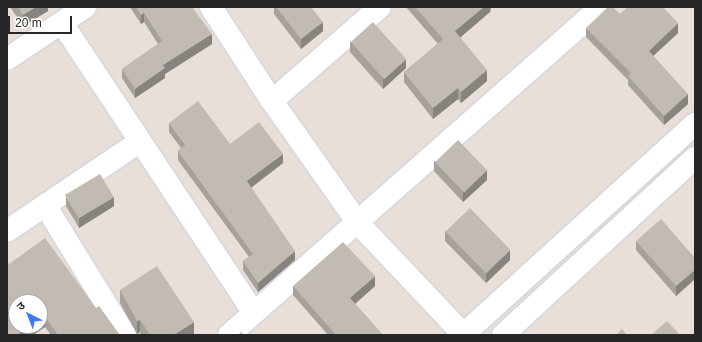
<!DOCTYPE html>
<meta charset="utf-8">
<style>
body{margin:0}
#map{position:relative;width:702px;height:342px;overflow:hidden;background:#e9dfd9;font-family:Helvetica,"Noto Sans Devanagari",sans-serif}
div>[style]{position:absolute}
.roads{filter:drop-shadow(0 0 1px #cbd1dc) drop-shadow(0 0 1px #cbd1dc)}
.street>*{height:22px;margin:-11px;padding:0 11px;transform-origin:11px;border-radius:11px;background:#fff}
.secondary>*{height:22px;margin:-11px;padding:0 11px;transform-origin:11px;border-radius:11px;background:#fff}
.wall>*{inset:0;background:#a6a19b}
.shaded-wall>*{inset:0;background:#87837e}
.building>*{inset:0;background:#c1bbb4;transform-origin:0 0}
span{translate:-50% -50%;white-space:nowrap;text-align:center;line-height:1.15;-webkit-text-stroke:4px #fff;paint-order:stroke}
.frame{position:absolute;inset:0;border:8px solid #272727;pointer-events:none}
.north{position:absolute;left:8px;top:294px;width:40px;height:40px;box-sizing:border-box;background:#fff;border:1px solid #a9a9a9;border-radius:50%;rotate:318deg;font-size:11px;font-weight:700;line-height:16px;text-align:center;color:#272727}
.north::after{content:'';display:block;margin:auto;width:14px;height:18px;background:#3d7af1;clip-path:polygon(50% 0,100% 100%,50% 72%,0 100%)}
.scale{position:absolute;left:8px;top:16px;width:64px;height:18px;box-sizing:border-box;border:2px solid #272727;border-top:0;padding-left:5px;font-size:12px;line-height:14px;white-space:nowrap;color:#272727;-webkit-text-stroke:3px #fff;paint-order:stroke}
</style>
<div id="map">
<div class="roads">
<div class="street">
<div style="left:211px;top:7px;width:112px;rotate:57deg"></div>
<div style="left:272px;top:101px;width:149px;rotate:54.8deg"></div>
<div style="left:358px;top:223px;width:154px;rotate:46.6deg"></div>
<div style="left:62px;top:23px;width:346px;rotate:56.5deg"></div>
<div style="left:7px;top:59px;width:94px;rotate:-33.7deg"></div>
<div style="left:272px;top:101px;width:143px;rotate:-41deg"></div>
<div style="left:45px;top:205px;width:153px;rotate:58.4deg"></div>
<div style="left:7px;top:231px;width:159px;rotate:-34deg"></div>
<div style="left:229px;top:335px;width:496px;rotate:-41.4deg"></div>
</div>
<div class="secondary">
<div style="left:463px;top:335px;width:314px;rotate:-42.3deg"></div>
<div style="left:503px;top:335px;width:261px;rotate:-42.7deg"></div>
</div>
</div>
<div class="wall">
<div style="clip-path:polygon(10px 7px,48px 7px,48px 11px,23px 26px)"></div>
<div style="clip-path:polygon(130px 7px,192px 7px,212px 44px,165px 74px,165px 78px,135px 98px,122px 78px,122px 69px,158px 44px,144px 22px,141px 24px)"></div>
<div style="clip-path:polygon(274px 7px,311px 7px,323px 31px,301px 49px,274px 14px)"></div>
<div style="clip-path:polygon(406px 7px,491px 7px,490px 12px,460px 37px,487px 81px,461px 103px,458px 99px,433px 119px,404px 82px,404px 72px,438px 44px)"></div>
<div style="clip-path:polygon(620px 14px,678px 33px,653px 56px,688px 104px,664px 125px,628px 85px,628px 80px,586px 37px,586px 28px)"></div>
<div style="clip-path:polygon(350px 42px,406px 68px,383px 89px,350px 52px)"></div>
<div style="clip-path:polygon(169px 123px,283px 163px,251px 187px,295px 260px,258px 292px,243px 270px,243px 261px,249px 257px,178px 160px,178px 151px,181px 148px,169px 132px)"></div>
<div style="clip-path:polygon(434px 161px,487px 180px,463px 202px,434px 171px)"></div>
<div style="clip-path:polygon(66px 197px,114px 206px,79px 228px,66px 206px)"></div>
<div style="clip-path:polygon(695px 197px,695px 208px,694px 207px,694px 198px)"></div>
<div style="clip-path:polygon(445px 231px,510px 260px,486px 283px,445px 241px)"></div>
<div style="clip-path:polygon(636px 241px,695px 258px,695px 279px,676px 296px,636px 250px)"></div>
<div style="clip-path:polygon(9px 264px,96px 308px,120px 335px,51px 335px,45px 327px,33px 335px,7px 335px)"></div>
<div style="clip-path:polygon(293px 286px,375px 286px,355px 304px,383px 335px,328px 335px,293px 295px)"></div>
<div style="clip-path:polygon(120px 290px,194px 334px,192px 335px,141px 335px,140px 332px,137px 334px,120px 303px)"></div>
</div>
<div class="shaded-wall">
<div style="clip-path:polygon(36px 7px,48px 7px,48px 11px,23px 26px,23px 15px)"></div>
<div style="clip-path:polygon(484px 7px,491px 7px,490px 12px,455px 42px,455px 31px)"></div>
<div style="clip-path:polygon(144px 13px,144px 22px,141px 24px,141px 15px)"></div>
<div style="clip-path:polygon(323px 22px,323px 31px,301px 49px,301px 39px)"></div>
<div style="clip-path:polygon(678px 23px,678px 33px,649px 60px,649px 51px)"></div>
<div style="clip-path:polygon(212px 34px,212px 44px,165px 74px,165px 78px,135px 98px,135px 89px,163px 65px)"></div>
<div style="clip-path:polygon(406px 59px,406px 68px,383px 89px,383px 79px)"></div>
<div style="clip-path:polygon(487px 70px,487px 81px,461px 103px,461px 92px)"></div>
<div style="clip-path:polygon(458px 88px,458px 99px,433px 119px,433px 108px)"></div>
<div style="clip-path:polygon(688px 94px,688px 104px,664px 125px,664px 116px)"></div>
<div style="clip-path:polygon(283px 154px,283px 163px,247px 191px,247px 181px)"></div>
<div style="clip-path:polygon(487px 170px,487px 180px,463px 202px,463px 192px)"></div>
<div style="clip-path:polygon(114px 197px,114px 206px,79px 228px,79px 218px)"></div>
<div style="clip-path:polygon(510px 250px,510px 260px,486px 283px,486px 274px)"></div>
<div style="clip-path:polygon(295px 251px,295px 260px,258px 292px,258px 283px)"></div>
<div style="clip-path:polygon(695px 270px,695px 279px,676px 296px,676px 286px)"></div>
<div style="clip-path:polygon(375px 276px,375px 286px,350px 308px,350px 298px)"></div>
<div style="clip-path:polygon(45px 317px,45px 327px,33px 335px,17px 335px,31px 326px,40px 326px,40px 320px)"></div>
<div style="clip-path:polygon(140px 320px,140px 332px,137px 334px,137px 321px)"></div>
<div style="clip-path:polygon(194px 322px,194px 334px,192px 335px,174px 335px)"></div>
</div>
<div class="building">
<div style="clip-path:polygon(18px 7px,36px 7px,23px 15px)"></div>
<div style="clip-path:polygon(136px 7px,192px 7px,212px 34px,163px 65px,165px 68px,135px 89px,122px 69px,162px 41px,144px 13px,141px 15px)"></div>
<div style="clip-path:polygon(276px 7px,311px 7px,323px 22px,301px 39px)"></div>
<div style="clip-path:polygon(415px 7px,484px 7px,455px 31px,487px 70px,461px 92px,458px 88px,433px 108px,404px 72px,443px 39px)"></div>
<div style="clip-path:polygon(608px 7px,613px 7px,620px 14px,628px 7px,663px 7px,678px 23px,649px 51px,688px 94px,664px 116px,628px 76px,631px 73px,586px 28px)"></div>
<div style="left:373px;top:22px;width:50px;height:30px;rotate:48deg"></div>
<div style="clip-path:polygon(198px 101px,230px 144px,259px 122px,283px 154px,247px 181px,295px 251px,258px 283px,243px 261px,253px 254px,178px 151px,185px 145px,169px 123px)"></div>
<div style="left:458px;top:140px;width:42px;height:32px;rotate:46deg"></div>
<div style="left:100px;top:174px;width:27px;height:41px;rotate:59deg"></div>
<div style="left:470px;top:208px;width:58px;height:34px;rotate:46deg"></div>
<div style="clip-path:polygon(661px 219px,695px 258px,695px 270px,676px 286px,636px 241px)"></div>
<div style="clip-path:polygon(45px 238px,96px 308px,99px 306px,120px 335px,58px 335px,45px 317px,40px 320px,40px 302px,16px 302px,16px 326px,31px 326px,17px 335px,7px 335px,7px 261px,9px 264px)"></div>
<div style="clip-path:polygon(343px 242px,375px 276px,350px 298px,383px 335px,336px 335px,293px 286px)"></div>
<div style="clip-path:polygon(157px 266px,194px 322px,174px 335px,150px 335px,140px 320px,137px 321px,120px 290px)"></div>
<div style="clip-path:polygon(667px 321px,680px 335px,651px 335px)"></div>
<div style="clip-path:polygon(622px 329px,627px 335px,616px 335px)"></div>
<div style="clip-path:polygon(241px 332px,244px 335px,238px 335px)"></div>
</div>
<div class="frame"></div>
<div class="north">उ</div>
<div class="scale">20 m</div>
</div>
